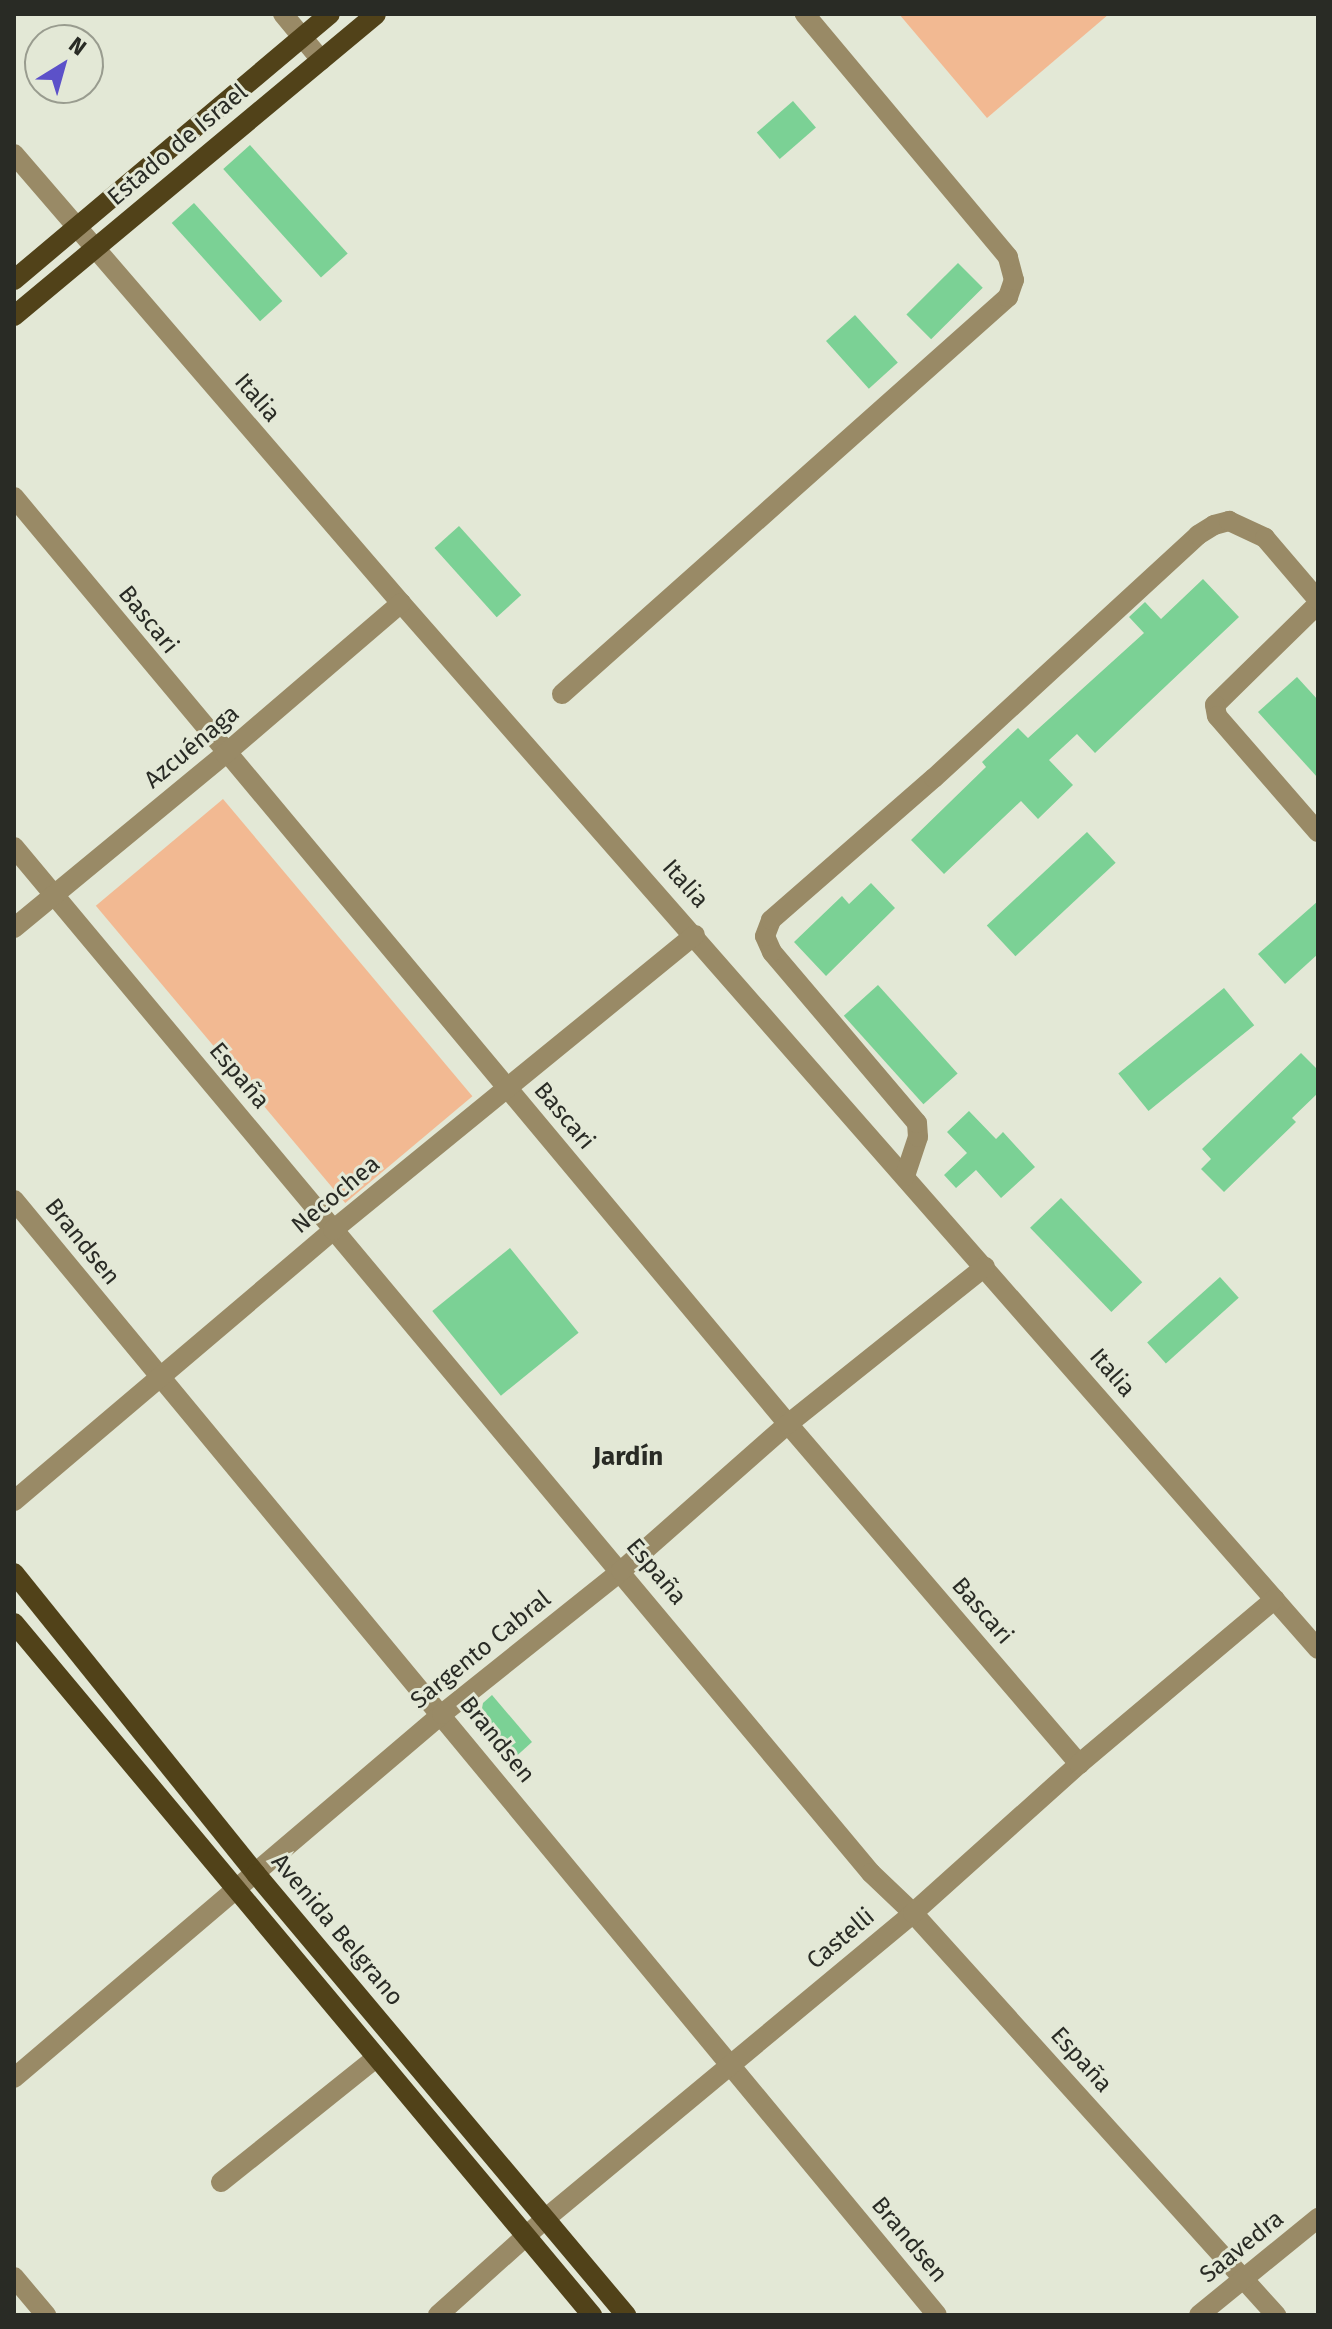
<!DOCTYPE html>
<meta charset="utf-8">
<style>
body{margin:0}
#map{position:relative;width:1332px;height:2329px;overflow:hidden;background:#e3e8d6;font-family:"Fira Sans",sans-serif}
div>[style]{position:absolute}
.green>*{inset:0;background:#f2b992;transform-origin:0 0}
.building>*{inset:0;background:#7bd195;transform-origin:0 0}
.minor>*{height:20px;margin:-10px;padding:0 10px;transform-origin:10px;border-radius:10px;background:#998a66}
.major>*{height:20px;margin:-10px;padding:0 10px;transform-origin:10px;border-radius:10px;background:#514219}
span{translate:-50% -50%;white-space:nowrap;text-align:center;line-height:1.15;-webkit-text-stroke:6px #e3e8d6;paint-order:stroke}
.street-label{font-size:24px;color:#292b25}
.neighbourhood-label{font-size:26px;color:#292b25;font-weight:700}
.frame{position:absolute;inset:0;border:16px solid #292b25;pointer-events:none}
.north{position:absolute;left:24px;top:24px;width:80px;height:80px;box-sizing:border-box;background:#e3e8d6;border:2px solid #999c8f;border-radius:50%;rotate:37deg;font-size:22px;font-weight:700;line-height:32px;text-align:center;color:#292b25}
.north::after{content:'';display:block;margin:auto;width:28px;height:36px;background:#5c51c9;clip-path:polygon(50% 0,100% 100%,50% 72%,0 100%)}
</style>
<div id="map">
<div class="green">
<div style="clip-path:polygon(899px 14px,1109px 14px,987px 118px)"></div>
<div style="left:223px;top:799px;width:388px;height:166px;rotate:50deg"></div>
</div>
<div class="building">
<div style="left:793px;top:101px;width:35px;height:48px;rotate:49deg"></div>
<div style="left:250px;top:145px;width:146px;height:36px;rotate:48deg"></div>
<div style="left:194px;top:203px;width:132px;height:30px;rotate:48deg"></div>
<div style="left:958px;top:263px;width:35px;height:73px;rotate:45deg"></div>
<div style="left:855px;top:315px;width:64px;height:39px;rotate:48deg"></div>
<div style="left:459px;top:526px;width:93px;height:33px;rotate:48deg"></div>
<div style="clip-path:polygon(1203px 579px,1239px 617px,1095px 753px,1077px 734px,1049px 760px,1073px 785px,1038px 819px,1021px 801px,944px 874px,911px 840px,986px 767px,982px 762px,1018px 728px,1028px 738px,1144px 633px,1129px 617px,1145px 602px,1161px 619px)"></div>
<div style="clip-path:polygon(1297px 677px,1318px 700px,1318px 778px,1258px 712px)"></div>
<div style="left:1087px;top:832px;width:42px;height:137px;rotate:47deg"></div>
<div style="clip-path:polygon(871px 883px,895px 908px,826px 976px,794px 942px,842px 896px,849px 904px)"></div>
<div style="clip-path:polygon(1318px 901px,1318px 954px,1285px 984px,1258px 954px)"></div>
<div style="left:878px;top:985px;width:119px;height:46px;rotate:48deg"></div>
<div style="left:1224px;top:988px;width:48px;height:136px;rotate:51deg"></div>
<div style="clip-path:polygon(1301px 1053px,1318px 1070px,1318px 1093px,1292px 1118px,1296px 1122px,1224px 1192px,1201px 1169px,1211px 1159px,1202px 1149px)"></div>
<div style="clip-path:polygon(969px 1111px,996px 1139px,1003px 1132px,1035px 1167px,1001px 1198px,976px 1170px,956px 1188px,944px 1175px,967px 1153px,947px 1132px)"></div>
<div style="left:1061px;top:1198px;width:117px;height:43px;rotate:46deg"></div>
<div style="left:510px;top:1248px;width:109px;height:100px;rotate:51deg"></div>
<div style="left:1220px;top:1277px;width:28px;height:98px;rotate:48deg"></div>
<div style="clip-path:polygon(492px 1695px,532px 1742px,511px 1761px,479px 1724px,483px 1703px)"></div>
</div>
<div class="minor">
<div style="left:283px;top:14px;width:60px;rotate:50.4deg"></div>
<div style="left:14px;top:154px;width:593px;rotate:49.24deg"></div>
<div style="left:401px;top:603px;width:1391px;rotate:48.76deg"></div>
<div style="left:14px;top:497px;width:1208px;rotate:50.14deg"></div>
<div style="left:788px;top:1424px;width:448px;rotate:49.4deg"></div>
<div style="left:1318px;top:604px;width:144px;rotate:135.6deg"></div>
<div style="left:1215px;top:705px;width:11px;rotate:80deg"></div>
<div style="left:1217px;top:716px;width:154px;rotate:49deg"></div>
<div style="left:562px;top:694px;width:597px;rotate:-41.67deg"></div>
<div style="left:1008px;top:297px;width:18px;rotate:-71deg"></div>
<div style="left:1014px;top:280px;width:24px;rotate:-105deg"></div>
<div style="left:1008px;top:257px;width:317px;rotate:-129.9deg"></div>
<div style="left:14px;top:847px;width:1337px;rotate:50.13deg"></div>
<div style="left:871px;top:1873px;width:58px;rotate:43.6deg"></div>
<div style="left:913px;top:1913px;width:542px;rotate:47.92deg"></div>
<div style="left:14px;top:928px;width:273px;rotate:-39.5deg"></div>
<div style="left:225px;top:754px;width:232px;rotate:-40.6deg"></div>
<div style="left:905px;top:1176px;width:41px;rotate:-71.6deg"></div>
<div style="left:918px;top:1137px;width:14px;rotate:-94deg"></div>
<div style="left:917px;top:1123px;width:224px;rotate:-130.3deg"></div>
<div style="left:772px;top:952px;width:17px;rotate:-114deg"></div>
<div style="left:765px;top:936px;width:17px;rotate:-69deg"></div>
<div style="left:771px;top:920px;width:216px;rotate:-41.1deg"></div>
<div style="left:934px;top:778px;width:359px;rotate:-42.6deg"></div>
<div style="left:1198px;top:535px;width:19px;rotate:-32deg"></div>
<div style="left:1214px;top:525px;width:16px;rotate:-15deg"></div>
<div style="left:1229px;top:521px;width:40px;rotate:25deg"></div>
<div style="left:1265px;top:538px;width:82px;rotate:49.5deg"></div>
<div style="left:14px;top:1200px;width:1447px;rotate:50.38deg"></div>
<div style="left:14px;top:1501px;width:419px;rotate:-40.3deg"></div>
<div style="left:333px;top:1230px;width:467px;rotate:-39.2deg"></div>
<div style="left:14px;top:2078px;width:562px;rotate:-40.38deg"></div>
<div style="left:442px;top:1714px;width:229px;rotate:-38.6deg"></div>
<div style="left:621px;top:1571px;width:222px;rotate:-41.4deg"></div>
<div style="left:788px;top:1424px;width:252px;rotate:-38.6deg"></div>
<div style="left:221px;top:2182px;width:198px;rotate:-38.7deg"></div>
<div style="left:14px;top:2277px;width:50px;rotate:49.9deg"></div>
<div style="left:438px;top:2315px;width:144px;rotate:-41.9deg"></div>
<div style="left:545px;top:2219px;width:479px;rotate:-39.7deg"></div>
<div style="left:913px;top:1913px;width:223px;rotate:-41.9deg"></div>
<div style="left:1079px;top:1764px;width:256px;rotate:-40.1deg"></div>
<div style="left:1199px;top:2315px;width:154px;rotate:-39.2deg"></div>
</div>
<div class="major">
<div style="left:14px;top:280px;width:413px;rotate:-40.1deg"></div>
<div style="left:14px;top:316px;width:471px;rotate:-39.8deg"></div>
<div style="left:14px;top:1573px;width:386px;rotate:51.2deg"></div>
<div style="left:256px;top:1874px;width:576px;rotate:50deg"></div>
<div style="left:14px;top:1623px;width:902px;rotate:50.13deg"></div>
</div>
<div class="street-label">
<span style="left:178px;top:145px;rotate:-40deg">Estado de Israel</span>
<span style="left:257px;top:398px;rotate:49deg">Italia</span>
<span style="left:148px;top:620px;rotate:51deg">Bascari</span>
<span style="left:192px;top:747px;rotate:-40deg">Azcuénaga</span>
<span style="left:685px;top:884px;rotate:48deg">Italia</span>
<span style="left:239px;top:1076px;rotate:50deg">España</span>
<span style="left:564px;top:1116px;rotate:50deg">Bascari</span>
<span style="left:336px;top:1195px;rotate:-40deg">Necochea</span>
<span style="left:82px;top:1242px;rotate:51deg">Brandsen</span>
<span style="left:1112px;top:1373px;rotate:49deg">Italia</span>
<span style="left:656px;top:1572px;rotate:50deg">España</span>
<span style="left:982px;top:1611px;rotate:49deg">Bascari</span>
<span style="left:481px;top:1650px;rotate:-39deg">Sargento Cabral</span>
<span style="left:497px;top:1740px;rotate:51deg">Brandsen</span>
<span style="left:337px;top:1930px;rotate:50deg">Avenida Belgrano</span>
<span style="left:841px;top:1939px;rotate:-40deg">Castelli</span>
<span style="left:1081px;top:2060px;rotate:48deg">España</span>
<span style="left:909px;top:2240px;rotate:50deg">Brandsen</span>
<span style="left:1242px;top:2247px;rotate:-39deg">Saavedra</span>
</div>
<div class="neighbourhood-label">
<span style="left:628px;top:1457px">Jardín</span>
</div>
<div class="frame"></div>
<div class="north">N</div>
</div>
